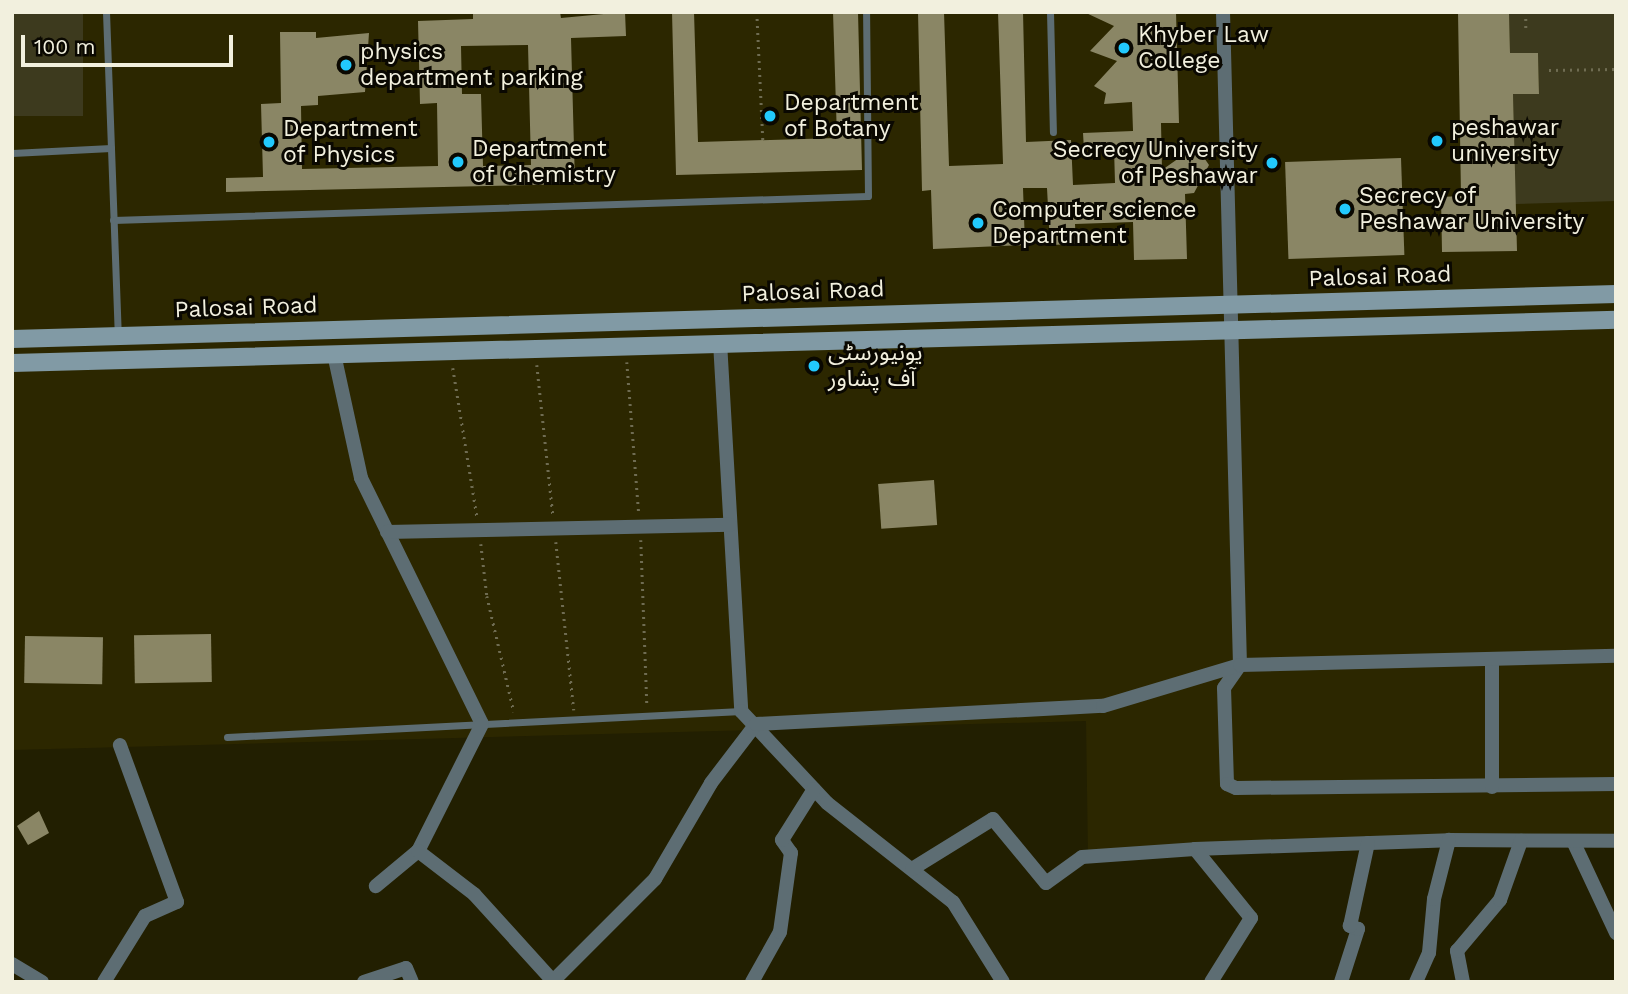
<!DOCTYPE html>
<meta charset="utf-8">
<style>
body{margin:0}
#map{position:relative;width:1628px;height:994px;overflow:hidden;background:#221f01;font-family:"Work Sans","Noto Sans Arabic",sans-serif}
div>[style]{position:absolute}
.built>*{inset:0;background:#2c2700}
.green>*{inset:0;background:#3d3a1e;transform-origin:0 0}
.building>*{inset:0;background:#8a8665;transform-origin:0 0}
.path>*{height:2.5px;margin-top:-1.25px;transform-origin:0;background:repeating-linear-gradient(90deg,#6f6c52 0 2px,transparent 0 7px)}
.lane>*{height:7px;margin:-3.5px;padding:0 3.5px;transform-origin:3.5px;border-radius:3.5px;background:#5d6d73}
.street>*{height:14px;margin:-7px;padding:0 7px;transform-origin:7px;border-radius:7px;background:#5d6d73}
.secondary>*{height:18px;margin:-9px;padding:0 9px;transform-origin:9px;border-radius:9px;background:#819aa5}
.dots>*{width:19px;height:19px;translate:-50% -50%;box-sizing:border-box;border:4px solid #0a0801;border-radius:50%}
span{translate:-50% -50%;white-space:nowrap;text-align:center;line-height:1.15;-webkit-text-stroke:6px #0a0801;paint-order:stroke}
.poi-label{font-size:23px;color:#f2f0de}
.left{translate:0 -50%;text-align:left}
.right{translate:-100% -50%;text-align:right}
.street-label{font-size:23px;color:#f2f0de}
.frame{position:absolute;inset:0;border:14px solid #f2f0de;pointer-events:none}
.scale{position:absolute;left:21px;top:35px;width:212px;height:32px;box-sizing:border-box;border:4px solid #f2f0de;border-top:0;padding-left:9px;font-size:21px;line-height:24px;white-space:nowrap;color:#f2f0de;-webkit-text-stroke:5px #0a0801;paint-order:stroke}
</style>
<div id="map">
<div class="built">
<div style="clip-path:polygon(12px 12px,1616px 12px,1616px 839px,1088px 857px,1086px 721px,12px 750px)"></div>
</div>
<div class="green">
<div style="left:12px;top:12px;width:71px;height:104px"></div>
<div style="clip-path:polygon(1509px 12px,1616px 12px,1616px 201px,1515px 204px,1513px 94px,1539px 93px,1538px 53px,1510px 54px)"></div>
</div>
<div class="building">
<div style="clip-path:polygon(evenodd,473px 12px,560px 12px,561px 18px,625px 12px,626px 36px,571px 38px,575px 184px,226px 192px,226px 178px,263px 177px,261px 104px,281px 103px,280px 32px,316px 32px,316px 38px,369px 33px,365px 92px,318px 96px,318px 105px,301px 106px,302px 169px,438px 166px,437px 103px,420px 104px,418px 21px,473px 19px,473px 12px,528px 45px,531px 165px,483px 166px,481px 94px,462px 94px,461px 46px,528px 45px)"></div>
<div style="clip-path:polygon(672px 12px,694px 12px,698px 142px,837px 138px,833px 12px,858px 12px,862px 170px,676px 175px)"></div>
<div style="clip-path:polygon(918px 12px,944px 12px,949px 166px,1003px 164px,998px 12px,1023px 12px,1026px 142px,1071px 140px,1073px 185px,1115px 183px,1114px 148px,1084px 150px,1083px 133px,1133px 131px,1132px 102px,1104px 104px,1106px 93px,1094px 86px,1117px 61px,1090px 51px,1114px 26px,1084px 12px,1176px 12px,1179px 123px,1161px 123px,1162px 170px,1196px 146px,1209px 165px,1194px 193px,1185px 194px,1187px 259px,1134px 260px,1133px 222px,1075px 224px,1076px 244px,1050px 245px,1047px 188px,1023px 188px,1025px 245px,933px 249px,931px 190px,922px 191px)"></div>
<div style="clip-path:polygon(1458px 12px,1509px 12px,1510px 53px,1538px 53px,1539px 94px,1513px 94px,1517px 251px,1442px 252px,1441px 197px,1461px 196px)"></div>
<div style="left:1401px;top:158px;width:97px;height:116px;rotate:88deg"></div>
<div style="left:934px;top:480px;width:45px;height:56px;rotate:86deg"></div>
<div style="left:211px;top:634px;width:48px;height:77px;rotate:89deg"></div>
<div style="left:25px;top:636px;width:78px;height:47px;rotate:1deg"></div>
<div style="clip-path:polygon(39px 811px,49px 833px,28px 845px,17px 826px)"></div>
</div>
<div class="path">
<div style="left:757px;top:12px;width:128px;rotate:87.3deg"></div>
<div style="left:1526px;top:12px;width:17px;rotate:90deg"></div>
<div style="left:1549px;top:70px;width:67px;rotate:-0.9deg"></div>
<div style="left:627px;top:362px;width:151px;rotate:85.5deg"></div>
<div style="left:537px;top:365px;width:151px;rotate:83.9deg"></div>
<div style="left:453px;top:368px;width:150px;rotate:80.8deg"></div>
<div style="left:641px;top:540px;width:165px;rotate:87.9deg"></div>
<div style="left:556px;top:542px;width:169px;rotate:83.9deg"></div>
<div style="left:481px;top:544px;width:52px;rotate:83.4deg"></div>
<div style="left:487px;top:596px;width:119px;rotate:76.9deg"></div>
</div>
<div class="lane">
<div style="left:106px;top:12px;width:325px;rotate:87.9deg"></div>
<div style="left:1050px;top:12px;width:120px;rotate:88.6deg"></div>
<div style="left:12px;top:153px;width:99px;rotate:-2.9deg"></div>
<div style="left:113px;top:220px;width:755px;rotate:-1.82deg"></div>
<div style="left:868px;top:196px;width:184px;rotate:-90.6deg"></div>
<div style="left:227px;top:737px;width:515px;rotate:-2.9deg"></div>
</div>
<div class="street">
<div style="left:1223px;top:12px;width:653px;rotate:88.51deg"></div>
<div style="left:1240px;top:665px;width:28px;rotate:125deg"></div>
<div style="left:1224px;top:688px;width:96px;rotate:88.2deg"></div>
<div style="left:1227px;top:784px;width:10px;rotate:24deg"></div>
<div style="left:1236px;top:788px;width:380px;rotate:-0.6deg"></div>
<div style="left:720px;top:342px;width:370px;rotate:86.7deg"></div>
<div style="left:741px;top:711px;width:126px;rotate:46.9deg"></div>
<div style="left:827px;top:803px;width:160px;rotate:38.2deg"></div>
<div style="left:953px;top:902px;width:94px;rotate:58deg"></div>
<div style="left:334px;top:354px;width:127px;rotate:77.7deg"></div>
<div style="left:361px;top:478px;width:274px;rotate:63.8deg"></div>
<div style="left:482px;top:724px;width:142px;rotate:116.7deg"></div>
<div style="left:418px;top:851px;width:55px;rotate:140.2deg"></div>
<div style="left:387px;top:532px;width:343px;rotate:-1.2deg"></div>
<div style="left:1492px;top:659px;width:128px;rotate:90deg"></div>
<div style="left:1573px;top:841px;width:102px;rotate:64.9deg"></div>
<div style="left:1195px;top:849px;width:254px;rotate:-2deg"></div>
<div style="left:1449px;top:840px;width:167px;rotate:0.3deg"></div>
<div style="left:418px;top:851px;width:71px;rotate:37.5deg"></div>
<div style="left:474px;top:894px;width:118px;rotate:47.8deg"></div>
<div style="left:912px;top:869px;width:95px;rotate:-31.7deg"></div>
<div style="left:993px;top:819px;width:83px;rotate:50.4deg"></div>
<div style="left:1046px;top:883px;width:44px;rotate:-35.8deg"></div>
<div style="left:1082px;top:857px;width:113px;rotate:-4deg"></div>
<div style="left:1195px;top:849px;width:89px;rotate:50.9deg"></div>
<div style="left:1251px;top:918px;width:75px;rotate:122deg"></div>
<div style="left:12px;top:964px;width:35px;rotate:31deg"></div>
<div style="left:104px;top:982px;width:78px;rotate:-58.2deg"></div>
<div style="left:145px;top:916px;width:35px;rotate:-24deg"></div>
<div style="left:177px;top:902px;width:167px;rotate:-110deg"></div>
<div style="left:364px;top:982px;width:44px;rotate:-18.4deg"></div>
<div style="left:406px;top:968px;width:15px;rotate:67deg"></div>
<div style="left:552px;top:982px;width:146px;rotate:-45deg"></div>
<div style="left:655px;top:879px;width:111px;rotate:-59.7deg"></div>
<div style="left:711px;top:783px;width:74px;rotate:-52.7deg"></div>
<div style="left:756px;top:724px;width:347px;rotate:-3deg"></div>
<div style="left:1103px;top:706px;width:143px;rotate:-16.7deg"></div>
<div style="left:1240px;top:665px;width:376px;rotate:-1.4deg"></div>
<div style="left:752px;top:982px;width:57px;rotate:-60.8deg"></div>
<div style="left:780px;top:932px;width:80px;rotate:-82.1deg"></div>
<div style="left:791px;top:853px;width:16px;rotate:-125deg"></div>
<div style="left:782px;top:840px;width:60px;rotate:-57.9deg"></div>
<div style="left:1341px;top:982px;width:56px;rotate:-72.2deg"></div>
<div style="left:1358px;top:929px;width:9px;rotate:-159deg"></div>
<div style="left:1350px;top:926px;width:85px;rotate:-77.8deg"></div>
<div style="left:1416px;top:982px;width:32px;rotate:-66deg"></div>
<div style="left:1429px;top:953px;width:54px;rotate:-84.7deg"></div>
<div style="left:1434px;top:899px;width:61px;rotate:-75.7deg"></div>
<div style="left:1463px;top:982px;width:32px;rotate:-101deg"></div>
<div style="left:1457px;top:951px;width:67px;rotate:-49.9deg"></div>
<div style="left:1500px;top:900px;width:63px;rotate:-70.4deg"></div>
</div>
<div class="secondary">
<div style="left:12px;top:339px;width:1605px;rotate:-1.61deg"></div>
<div style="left:12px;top:363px;width:1605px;rotate:-1.54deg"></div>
</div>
<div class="dots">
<div style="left:1124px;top:48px;background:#22c9fd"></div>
<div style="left:346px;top:65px;background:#22c9fd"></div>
<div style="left:770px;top:116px;background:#22c9fd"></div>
<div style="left:1437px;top:141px;background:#22c9fd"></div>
<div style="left:269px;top:142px;background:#22c9fd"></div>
<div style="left:458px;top:162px;background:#22c9fd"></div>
<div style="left:1272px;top:163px;background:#22c9fd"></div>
<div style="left:1345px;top:209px;background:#22c9fd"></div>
<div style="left:978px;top:223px;background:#22c9fd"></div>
<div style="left:814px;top:366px;background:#22c9fd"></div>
</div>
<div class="poi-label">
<span class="left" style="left:1138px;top:48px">Khyber Law<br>College</span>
<span class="left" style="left:360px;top:65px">physics<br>department parking</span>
<span class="left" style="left:784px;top:116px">Department<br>of Botany</span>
<span class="left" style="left:1451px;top:141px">peshawar<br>university</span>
<span class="left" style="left:283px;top:142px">Department<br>of Physics</span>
<span class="left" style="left:472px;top:162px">Department<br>of Chemistry</span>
<span class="right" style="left:1258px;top:163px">Secrecy University<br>of Peshawar</span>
<span class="left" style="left:1359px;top:209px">Secrecy of<br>Peshawar University</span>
<span class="left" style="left:992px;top:223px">Computer science<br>Department</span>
<span class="left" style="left:828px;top:366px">یونیورسٹی<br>آف پشاور</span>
</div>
<div class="street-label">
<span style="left:1380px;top:277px;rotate:-2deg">Palosai Road</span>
<span style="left:813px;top:292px;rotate:-2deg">Palosai Road</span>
<span style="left:246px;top:308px;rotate:-2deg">Palosai Road</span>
</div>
<div class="frame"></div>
<div class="scale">100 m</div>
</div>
